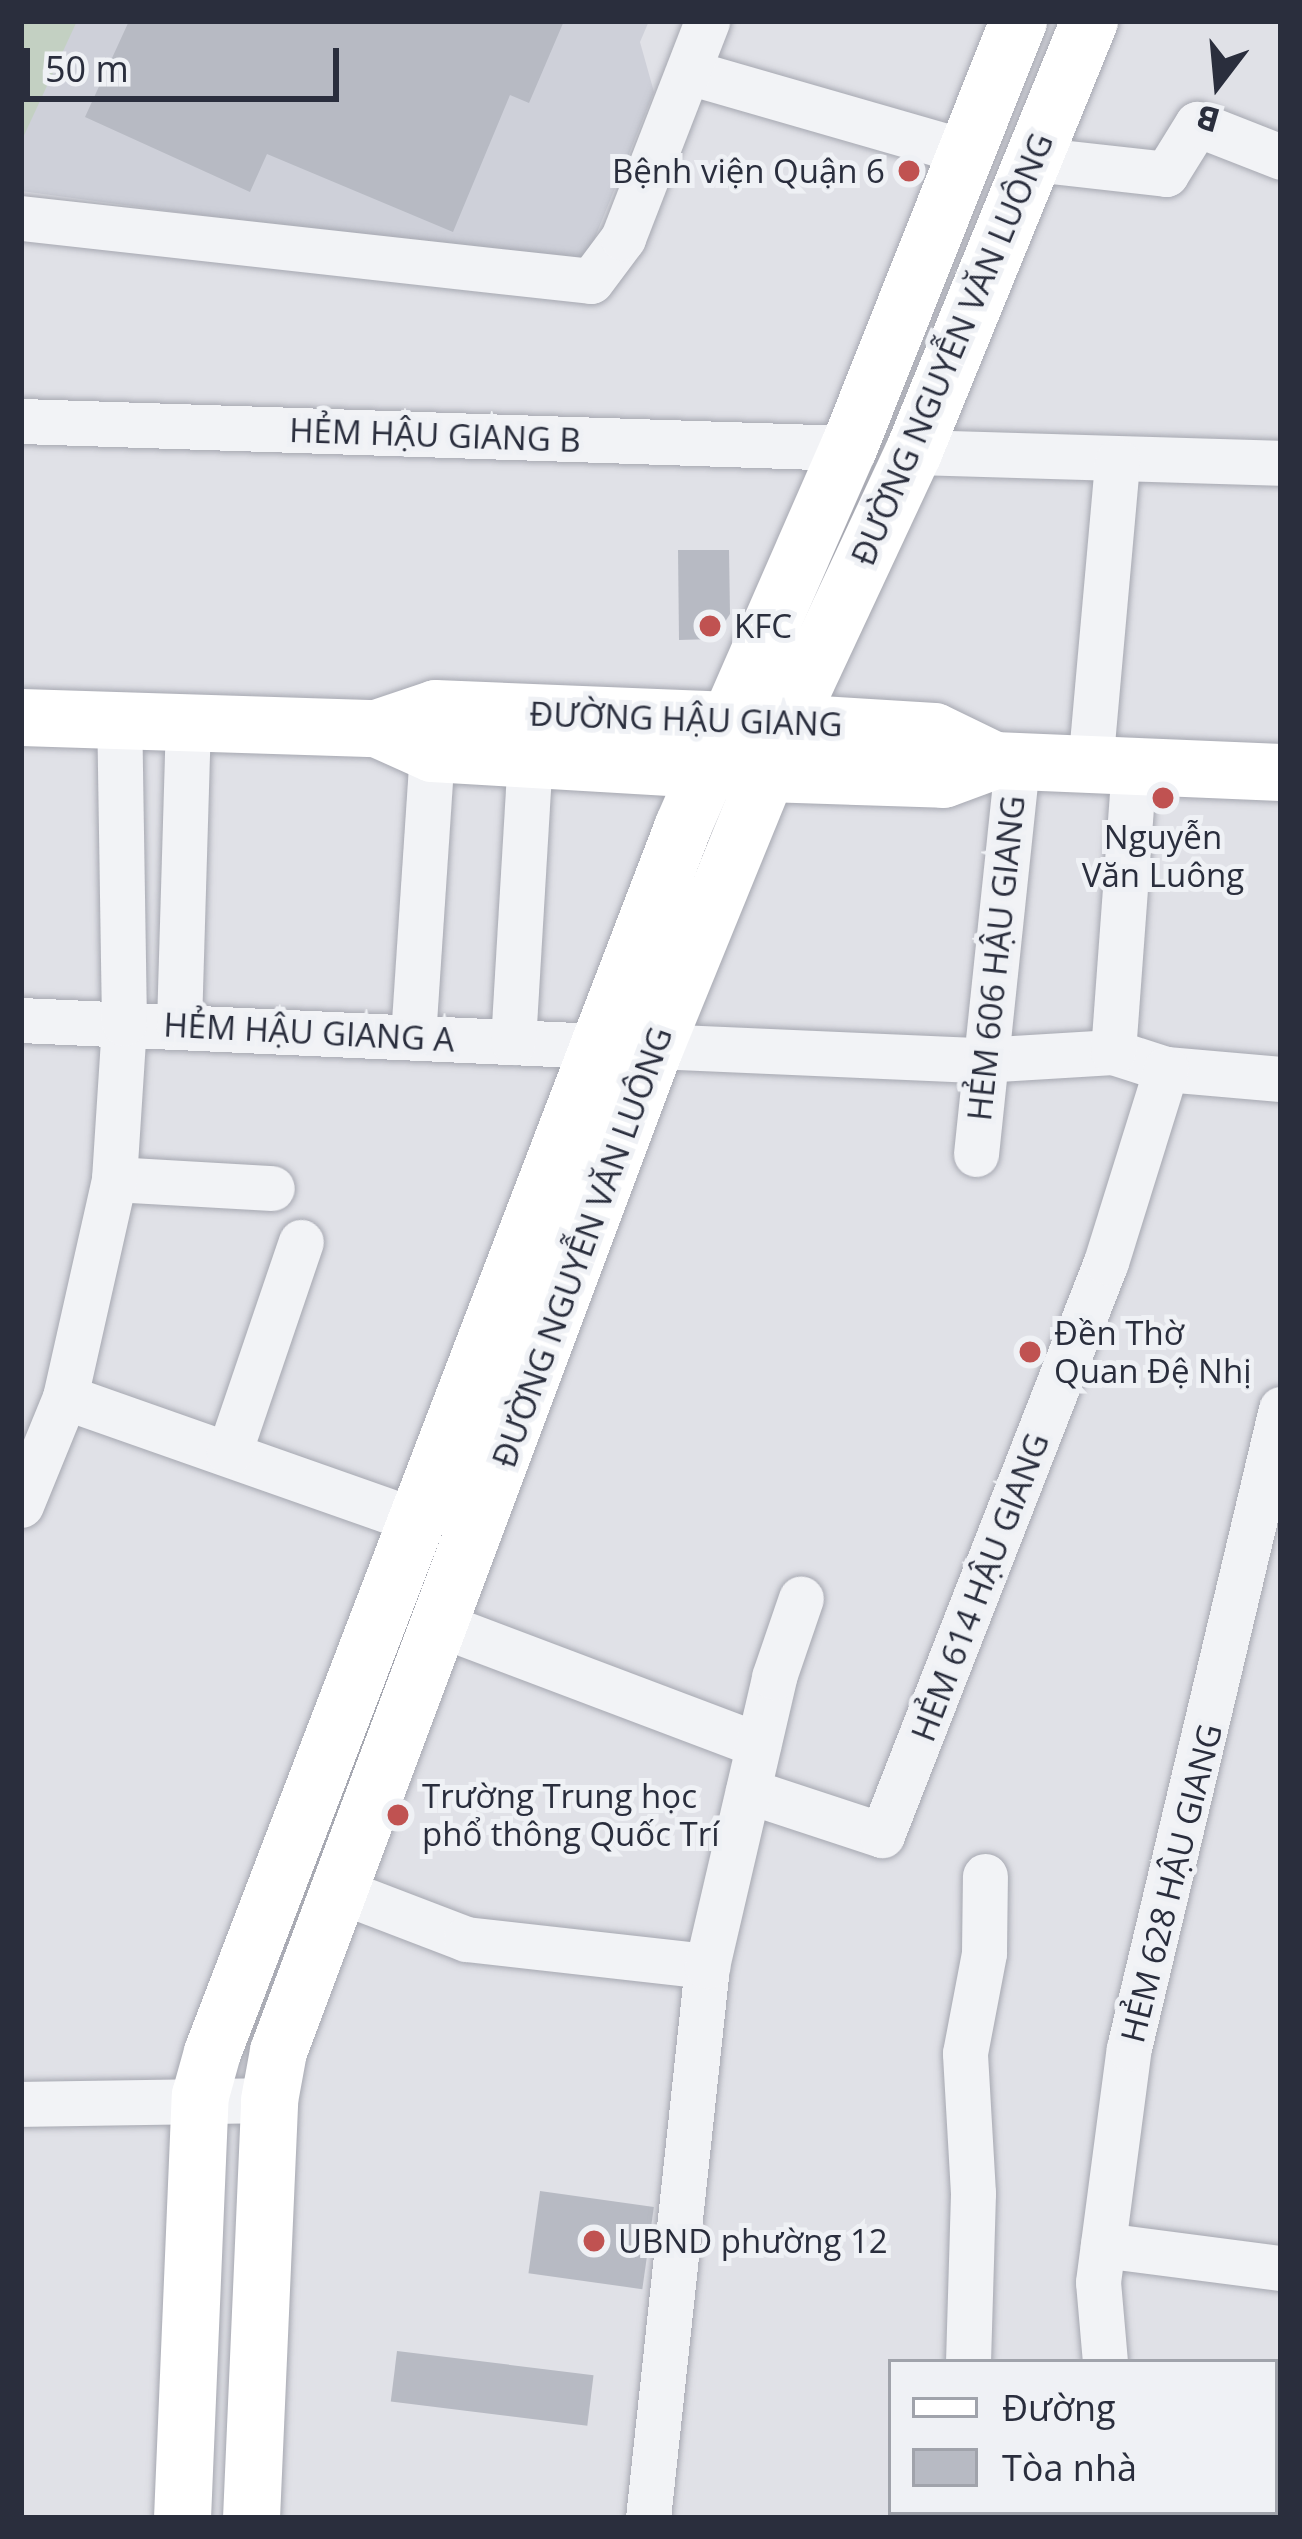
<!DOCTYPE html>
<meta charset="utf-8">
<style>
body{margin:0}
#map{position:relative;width:1302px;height:2539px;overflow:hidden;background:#e0e1e7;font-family:"Open Sans",sans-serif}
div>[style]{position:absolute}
.built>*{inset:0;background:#ced0d9}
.green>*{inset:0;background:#c3d0c2}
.building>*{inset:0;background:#b7bac3;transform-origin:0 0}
.roads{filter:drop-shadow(0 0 3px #a6a8b1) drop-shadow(0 0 3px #a6a8b1)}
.minor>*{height:45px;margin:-22.5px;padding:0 22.5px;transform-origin:22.5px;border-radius:22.5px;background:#f2f3f6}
.major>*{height:57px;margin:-28.5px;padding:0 28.5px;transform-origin:28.5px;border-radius:28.5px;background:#fff}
.dots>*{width:33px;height:33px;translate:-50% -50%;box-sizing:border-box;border:6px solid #eff1f5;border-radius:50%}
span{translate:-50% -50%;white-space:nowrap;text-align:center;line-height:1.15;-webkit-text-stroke:10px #eff1f5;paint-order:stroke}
.poi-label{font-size:33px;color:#2a2e3d}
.right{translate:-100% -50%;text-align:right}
.left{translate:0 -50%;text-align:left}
.street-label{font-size:33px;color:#2a2e3d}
.frame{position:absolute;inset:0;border:24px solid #2a2e3d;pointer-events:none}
.legend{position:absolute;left:888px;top:2359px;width:390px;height:156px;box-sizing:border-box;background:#eff1f5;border:3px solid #a0a3ab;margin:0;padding:15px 21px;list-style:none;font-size:36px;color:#2a2e3d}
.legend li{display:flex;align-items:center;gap:24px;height:60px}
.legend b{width:60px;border:3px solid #a0a3ab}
.north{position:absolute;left:1158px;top:24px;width:120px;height:120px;-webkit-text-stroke:9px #eff1f5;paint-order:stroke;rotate:196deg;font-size:33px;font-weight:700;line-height:48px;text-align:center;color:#2a2e3d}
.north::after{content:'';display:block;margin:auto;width:42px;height:54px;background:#2a2e3d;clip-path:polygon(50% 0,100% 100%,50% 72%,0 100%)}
.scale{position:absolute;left:24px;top:48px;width:315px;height:54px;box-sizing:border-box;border:6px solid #2a2e3d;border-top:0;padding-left:15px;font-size:36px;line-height:42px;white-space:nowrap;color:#2a2e3d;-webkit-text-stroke:9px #eff1f5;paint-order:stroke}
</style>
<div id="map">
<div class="built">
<div style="clip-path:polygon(21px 21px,649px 21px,640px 42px,654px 92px,585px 262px,560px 264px,21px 191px)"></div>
</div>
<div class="green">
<div style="clip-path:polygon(21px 21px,77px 21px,21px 142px)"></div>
</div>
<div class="building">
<div style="clip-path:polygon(129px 21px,564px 21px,529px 103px,510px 95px,453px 232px,267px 154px,250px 192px,85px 117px)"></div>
<div style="clip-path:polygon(678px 550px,729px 550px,730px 614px,714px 639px,679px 640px)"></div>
<div style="left:540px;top:2191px;width:115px;height:83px;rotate:8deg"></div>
<div style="left:397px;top:2351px;width:198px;height:51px;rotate:7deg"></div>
</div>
<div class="roads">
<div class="minor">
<div style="left:689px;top:72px;width:291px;rotate:16.1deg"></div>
<div style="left:1033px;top:159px;width:134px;rotate:6.4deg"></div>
<div style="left:1166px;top:174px;width:59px;rotate:-58.2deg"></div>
<div style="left:1197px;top:124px;width:90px;rotate:21.4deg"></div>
<div style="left:21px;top:218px;width:573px;rotate:6.31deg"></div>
<div style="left:591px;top:281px;width:54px;rotate:-53.3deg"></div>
<div style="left:623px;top:238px;width:233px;rotate:-68.8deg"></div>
<div style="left:21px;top:421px;width:827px;rotate:1.87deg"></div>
<div style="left:913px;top:452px;width:368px;rotate:1.7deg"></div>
<div style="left:1090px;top:766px;width:306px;rotate:-84.9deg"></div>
<div style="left:21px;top:1020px;width:578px;rotate:2.58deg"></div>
<div style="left:179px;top:1024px;width:301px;rotate:-88.3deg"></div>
<div style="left:413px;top:1037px;width:285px;rotate:-86.2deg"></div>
<div style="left:513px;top:1042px;width:284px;rotate:-86.6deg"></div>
<div style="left:655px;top:1046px;width:326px;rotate:2.5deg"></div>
<div style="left:981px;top:1060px;width:132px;rotate:-3.5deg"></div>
<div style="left:1113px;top:1052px;width:56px;rotate:17.8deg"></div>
<div style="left:1166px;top:1069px;width:115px;rotate:5deg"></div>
<div style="left:1113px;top:1052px;width:285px;rotate:-85.8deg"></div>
<div style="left:976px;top:1154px;width:394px;rotate:-84deg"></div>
<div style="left:114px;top:1179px;width:158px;rotate:3.3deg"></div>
<div style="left:65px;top:1397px;width:373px;rotate:19.4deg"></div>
<div style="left:229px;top:1453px;width:223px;rotate:-71.2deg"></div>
<div style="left:21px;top:1505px;width:117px;rotate:-67.8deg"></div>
<div style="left:65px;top:1397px;width:223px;rotate:-77.3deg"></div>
<div style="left:114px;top:1179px;width:156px;rotate:-86.3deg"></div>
<div style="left:124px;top:1023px;width:304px;rotate:-90.9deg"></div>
<div style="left:441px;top:1625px;width:339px;rotate:20.7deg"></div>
<div style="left:748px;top:1791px;width:141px;rotate:18.2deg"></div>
<div style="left:882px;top:1835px;width:615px;rotate:-68.65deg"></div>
<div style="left:1106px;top:1262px;width:202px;rotate:-72.7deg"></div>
<div style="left:341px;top:1891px;width:134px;rotate:21deg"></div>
<div style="left:466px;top:1939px;width:243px;rotate:6.4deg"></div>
<div style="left:21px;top:2104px;width:248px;rotate:-0.9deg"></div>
<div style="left:1103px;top:2245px;width:179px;rotate:7.4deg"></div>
<div style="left:968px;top:2362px;width:169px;rotate:-88.3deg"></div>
<div style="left:973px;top:2193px;width:140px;rotate:-93.3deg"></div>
<div style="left:965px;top:2053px;width:102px;rotate:-79.2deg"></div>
<div style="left:984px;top:1953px;width:77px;rotate:-89.3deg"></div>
<div style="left:1105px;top:2362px;width:80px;rotate:-95deg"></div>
<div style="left:1098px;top:2282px;width:236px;rotate:-82.5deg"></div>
<div style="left:1129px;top:2048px;width:657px;rotate:-76.62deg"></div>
<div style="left:970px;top:2512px;width:6px;rotate:81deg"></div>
<div style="left:1120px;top:2512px;width:6px;rotate:90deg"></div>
<div style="left:648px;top:2518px;width:555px;rotate:-83.9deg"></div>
<div style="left:707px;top:1966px;width:297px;rotate:-76.9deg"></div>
<div style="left:774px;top:1677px;width:83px;rotate:-71.1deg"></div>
</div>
<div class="major">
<div style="left:21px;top:717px;width:355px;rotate:1.8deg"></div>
<div style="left:376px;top:728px;width:62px;rotate:-18.7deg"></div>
<div style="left:435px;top:708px;width:352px;rotate:2.3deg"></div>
<div style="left:787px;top:722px;width:147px;rotate:3.5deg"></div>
<div style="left:934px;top:731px;width:67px;rotate:25.8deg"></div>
<div style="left:994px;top:760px;width:287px;rotate:2.4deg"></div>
<div style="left:376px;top:728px;width:61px;rotate:24.1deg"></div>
<div style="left:432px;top:753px;width:335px;rotate:3.4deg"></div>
<div style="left:766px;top:773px;width:177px;rotate:1.9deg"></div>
<div style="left:943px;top:779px;width:54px;rotate:-20.4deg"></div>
<div style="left:182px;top:2518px;width:423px;rotate:-87.6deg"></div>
<div style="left:200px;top:2095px;width:45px;rotate:-74.4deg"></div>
<div style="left:212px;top:2052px;width:1314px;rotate:-69deg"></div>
<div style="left:683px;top:825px;width:412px;rotate:-66.4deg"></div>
<div style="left:848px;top:448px;width:460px;rotate:-68.3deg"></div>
<div style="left:251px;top:2518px;width:418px;rotate:-87.5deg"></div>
<div style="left:269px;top:2100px;width:50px;rotate:-79.6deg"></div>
<div style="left:278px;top:2051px;width:1073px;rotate:-69.44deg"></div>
<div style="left:655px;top:1046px;width:350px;rotate:-67.8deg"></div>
<div style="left:787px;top:722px;width:298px;rotate:-65deg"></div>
<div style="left:913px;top:452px;width:466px;rotate:-67.8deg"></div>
</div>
</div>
<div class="dots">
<div style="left:909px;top:171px;background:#c05251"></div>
<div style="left:710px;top:626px;background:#c05251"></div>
<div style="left:1163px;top:798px;background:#c05251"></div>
<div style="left:1030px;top:1352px;background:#c05251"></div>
<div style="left:398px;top:1815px;background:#c05251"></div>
<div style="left:594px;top:2241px;background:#c05251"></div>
</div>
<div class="poi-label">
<span class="right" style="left:885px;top:171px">Bệnh viện Quận 6</span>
<span class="left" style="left:734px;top:626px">KFC</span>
<span style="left:1163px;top:856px">Nguyễn<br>Văn Luông</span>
<span class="left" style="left:1054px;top:1352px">Đền Thờ<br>Quan Đệ Nhị</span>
<span class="left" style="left:422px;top:1815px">Trường Trung học<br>phổ thông Quốc Trí</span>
<span class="left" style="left:618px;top:2241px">UBND phường 12</span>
</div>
<div class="street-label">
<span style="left:952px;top:349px;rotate:-67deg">ĐƯỜNG NGUYỄN VĂN LUÔNG</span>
<span style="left:435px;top:435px;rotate:2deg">HẺM HẬU GIANG B</span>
<span style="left:686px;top:719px;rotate:2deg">ĐƯỜNG HẬU GIANG</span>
<span style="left:996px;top:958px;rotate:-84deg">HẺM 606 HẬU GIANG</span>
<span style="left:309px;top:1032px;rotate:3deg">HẺM HẬU GIANG A</span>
<span style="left:582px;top:1247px;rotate:-70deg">ĐƯỜNG NGUYỄN VĂN LUÔNG</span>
<span style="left:980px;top:1587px;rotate:-69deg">HẺM 614 HẬU GIANG</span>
<span style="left:1171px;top:1883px;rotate:-76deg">HẺM 628 HẬU GIANG</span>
</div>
<div class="frame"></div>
<ul class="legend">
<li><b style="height:15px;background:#fff"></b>Đường</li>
<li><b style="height:33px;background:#b7bac3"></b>Tòa nhà</li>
</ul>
<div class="north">B</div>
<div class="scale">50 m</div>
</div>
